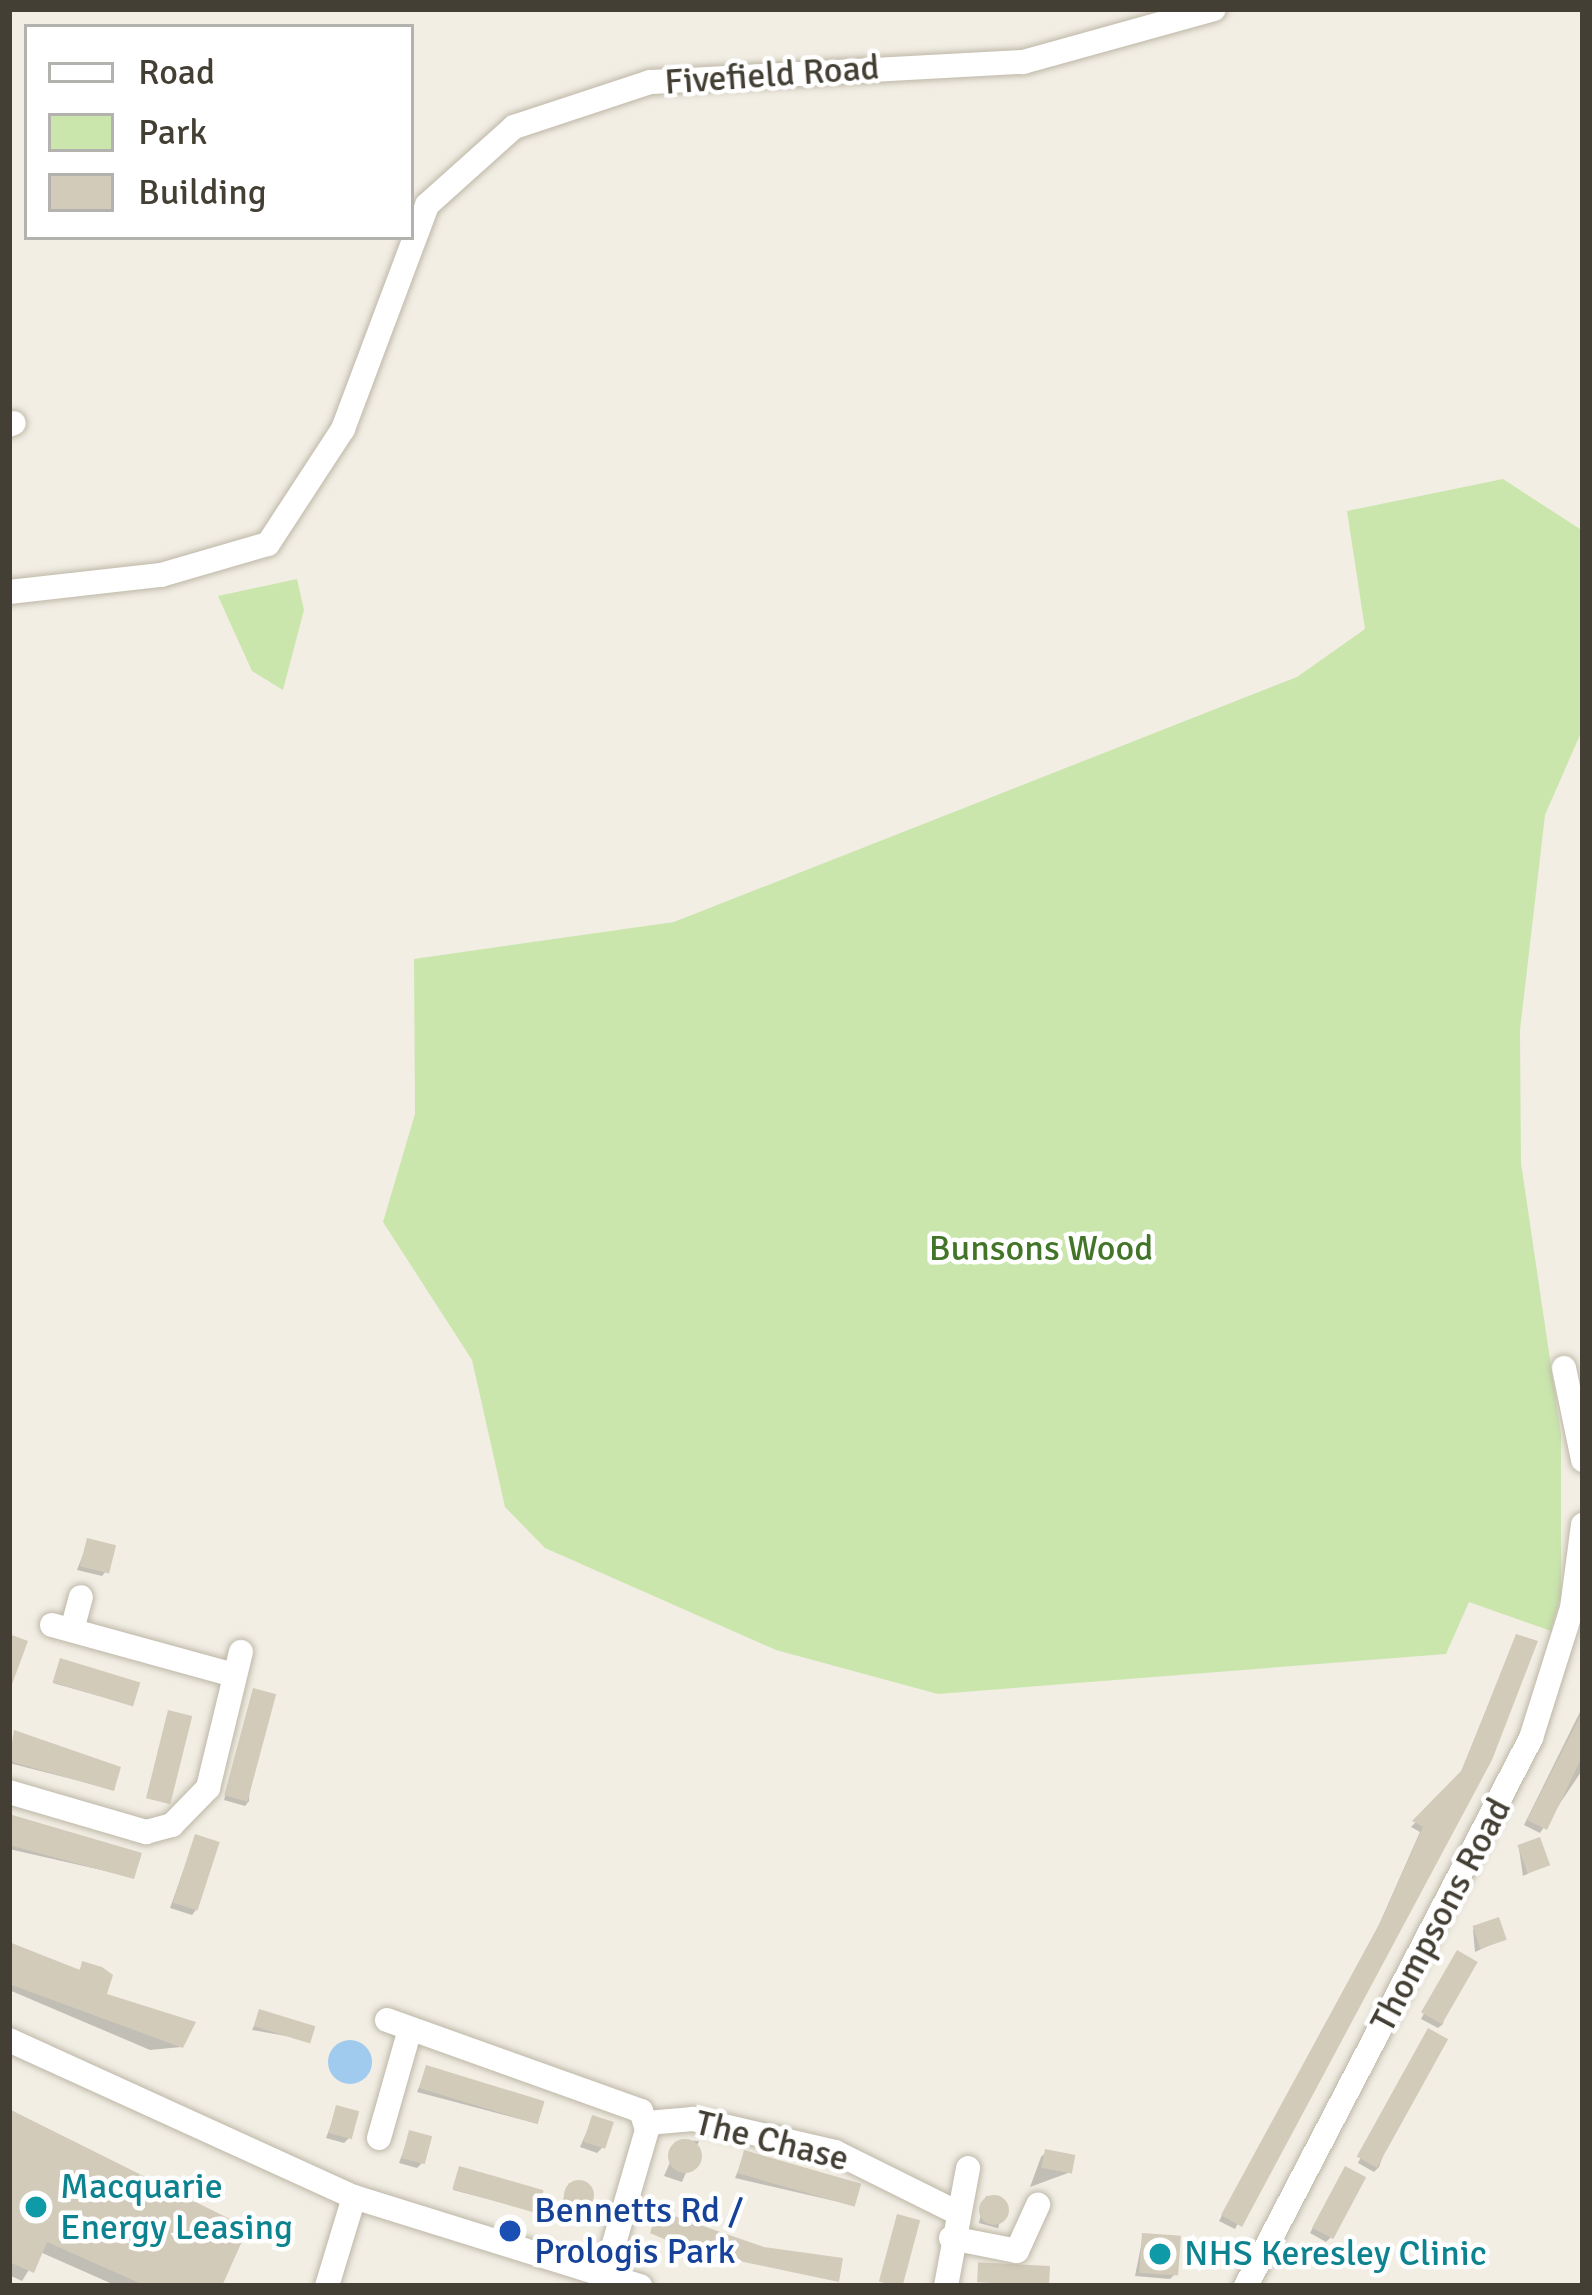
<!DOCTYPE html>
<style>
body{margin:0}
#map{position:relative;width:1592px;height:2295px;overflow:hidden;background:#f2eee4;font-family:Signika,sans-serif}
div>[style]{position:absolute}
.green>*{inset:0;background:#cae6ad}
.water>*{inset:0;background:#a0cbef}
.round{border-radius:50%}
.shadow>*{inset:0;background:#0003;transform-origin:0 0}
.building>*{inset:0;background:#d3cbba;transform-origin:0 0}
.roads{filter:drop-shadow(0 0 3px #bdb7a7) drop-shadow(0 0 3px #bdb7a7)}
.minor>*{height:24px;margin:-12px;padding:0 12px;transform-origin:12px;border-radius:12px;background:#fff}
.dots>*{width:33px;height:33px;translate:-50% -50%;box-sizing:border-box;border:6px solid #fff;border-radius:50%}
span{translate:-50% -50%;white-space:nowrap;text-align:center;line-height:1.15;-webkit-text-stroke:9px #fff;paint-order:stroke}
.street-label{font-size:36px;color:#443f34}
.park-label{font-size:36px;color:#427528}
.culture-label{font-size:36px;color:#0d838f}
.left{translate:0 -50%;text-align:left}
.transit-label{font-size:36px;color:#164399}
.frame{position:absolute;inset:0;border:12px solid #443f34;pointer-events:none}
.legend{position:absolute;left:24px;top:24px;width:390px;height:216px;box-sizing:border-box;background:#fff;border:3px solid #b4b2ae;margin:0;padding:15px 21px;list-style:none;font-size:36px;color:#443f34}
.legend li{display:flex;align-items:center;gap:24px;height:60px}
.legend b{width:60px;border:3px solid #b4b2ae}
</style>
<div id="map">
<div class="green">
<div style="clip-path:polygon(1503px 479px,1583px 531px,1583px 728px,1545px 815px,1520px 1030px,1521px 1163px,1561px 1434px,1561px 1595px,1551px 1631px,1469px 1602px,1446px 1654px,938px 1694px,776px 1650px,545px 1548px,505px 1507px,472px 1360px,383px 1222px,415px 1114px,414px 959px,674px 922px,1297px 677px,1365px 629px,1347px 511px)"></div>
<div style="clip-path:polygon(297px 579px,304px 610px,283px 690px,252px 671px,218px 596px)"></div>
</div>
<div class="water">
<div class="round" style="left:328px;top:2040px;width:44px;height:44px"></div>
</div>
<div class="shadow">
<div style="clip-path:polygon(88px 1542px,106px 1571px,102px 1576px,77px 1570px)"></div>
<div style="clip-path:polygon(1516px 1637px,1489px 1759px,1235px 2229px,1219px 2221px,1378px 1927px,1420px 1832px,1411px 1827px,1458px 1779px)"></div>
<div style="clip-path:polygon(59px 1663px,131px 1705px,53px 1683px)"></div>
<div style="clip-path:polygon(254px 1691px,249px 1801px,245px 1806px,224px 1800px)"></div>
<div style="clip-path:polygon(1583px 1706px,1583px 1769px,1540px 1833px,1524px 1825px)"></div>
<div style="clip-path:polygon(15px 1733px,111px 1789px,9px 1763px)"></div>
<div style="clip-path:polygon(9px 1817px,132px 1877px,9px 1849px)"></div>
<div style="clip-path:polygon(195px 1838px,196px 1910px,192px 1915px,170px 1908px)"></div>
<div style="clip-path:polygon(1519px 1849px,1547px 1864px,1523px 1876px)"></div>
<div style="clip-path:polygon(1473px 1929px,1503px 1939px,1475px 1952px)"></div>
<div style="clip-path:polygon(9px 1948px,78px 1972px,83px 1964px,103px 1996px,181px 2047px,150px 2050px,9px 1990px)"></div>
<div style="clip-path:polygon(1453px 1959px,1443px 2024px,1438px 2028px,1421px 2019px)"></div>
<div style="clip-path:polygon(260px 2013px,309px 2040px,252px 2030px)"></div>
<div style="clip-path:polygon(1424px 2037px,1379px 2167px,1374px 2172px,1358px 2163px)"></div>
<div style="clip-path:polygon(427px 2068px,535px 2123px,417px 2092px)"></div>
<div style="clip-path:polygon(337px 2109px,349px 2138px,344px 2143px,326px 2138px)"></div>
<div style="clip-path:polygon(9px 2117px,219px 2286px,117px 2286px,40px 2252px,22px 2281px,9px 2275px)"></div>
<div style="clip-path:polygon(593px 2118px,602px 2148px,597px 2153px,580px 2147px)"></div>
<div style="clip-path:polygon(410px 2134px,422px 2163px,417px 2168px,399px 2163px)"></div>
<div style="clip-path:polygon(680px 2140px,699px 2141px,682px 2182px,664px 2176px)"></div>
<div style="clip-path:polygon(1046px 2152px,1068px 2173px,1030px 2187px,1041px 2157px)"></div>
<div style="clip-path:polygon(745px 2154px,852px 2205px,735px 2178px)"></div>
<div style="clip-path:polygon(459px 2171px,534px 2211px,453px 2190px)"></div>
<div style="clip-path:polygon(1341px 2175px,1331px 2237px,1326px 2242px,1310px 2233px)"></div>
<div style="clip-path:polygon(569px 2183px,593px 2189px,584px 2212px,561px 2205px)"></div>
<div style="left:986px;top:2196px;width:20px;height:28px;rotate:15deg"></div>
<div style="clip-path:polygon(1143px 2236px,1175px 2274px,1170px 2279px,1135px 2276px)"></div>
</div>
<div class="building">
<div style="left:87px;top:1538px;width:30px;height:29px;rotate:14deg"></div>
<div style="clip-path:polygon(9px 1634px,28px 1641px,11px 1687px,9px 1686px)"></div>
<div style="clip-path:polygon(1516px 1634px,1538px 1641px,1492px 1760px,1242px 2227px,1221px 2215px,1382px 1919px,1423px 1827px,1412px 1821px,1462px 1770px)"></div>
<div style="left:60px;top:1658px;width:84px;height:25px;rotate:17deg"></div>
<div style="left:253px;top:1688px;width:24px;height:111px;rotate:15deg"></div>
<div style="left:168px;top:1710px;width:25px;height:91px;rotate:14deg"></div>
<div style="clip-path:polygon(1583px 1711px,1583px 1755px,1547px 1830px,1527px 1820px)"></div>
<div style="clip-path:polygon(14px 1730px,121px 1767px,114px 1791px,9px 1761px)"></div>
<div style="clip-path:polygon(9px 1814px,142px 1853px,134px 1879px,9px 1845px)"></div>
<div style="left:195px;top:1834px;width:26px;height:72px;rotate:18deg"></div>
<div style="left:1540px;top:1837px;width:30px;height:24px;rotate:70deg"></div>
<div style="left:1499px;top:1917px;width:24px;height:28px;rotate:71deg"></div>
<div style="clip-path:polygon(9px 1942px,80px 1970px,82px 1961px,102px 1967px,113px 1975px,107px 1994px,196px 2022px,183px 2048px,9px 1984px)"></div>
<div style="left:1457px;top:1950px;width:24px;height:72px;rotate:30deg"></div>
<div style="left:259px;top:2009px;width:59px;height:18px;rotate:17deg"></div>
<div style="left:1428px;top:2028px;width:23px;height:147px;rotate:29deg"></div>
<div style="left:426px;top:2065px;width:124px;height:24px;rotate:17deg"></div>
<div style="left:336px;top:2105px;width:24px;height:29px;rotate:15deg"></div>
<div style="clip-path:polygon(9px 2109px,248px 2228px,222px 2286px,146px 2286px,47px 2242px,34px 2273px,9px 2262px)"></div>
<div style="left:592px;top:2115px;width:23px;height:28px;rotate:18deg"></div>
<div style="left:409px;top:2130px;width:24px;height:29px;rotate:15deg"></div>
<div class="round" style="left:668px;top:2139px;width:34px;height:34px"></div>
<div style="left:1045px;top:2149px;width:31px;height:19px;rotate:11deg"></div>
<div style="left:744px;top:2150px;width:122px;height:24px;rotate:16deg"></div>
<div style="left:459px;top:2166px;width:88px;height:24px;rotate:16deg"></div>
<div style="left:1345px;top:2166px;width:24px;height:70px;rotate:28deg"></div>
<div class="round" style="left:564px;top:2180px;width:30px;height:30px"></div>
<div class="round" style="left:979px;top:2195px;width:30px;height:30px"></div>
<div style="clip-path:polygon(657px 2210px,764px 2247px,843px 2258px,839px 2282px,692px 2251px,650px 2233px)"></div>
<div style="left:897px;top:2214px;width:24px;height:70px;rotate:15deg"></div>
<div style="left:1142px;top:2233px;width:39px;height:40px;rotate:4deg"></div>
<div style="left:1050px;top:2266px;width:20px;height:72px;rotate:93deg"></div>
</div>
<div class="roads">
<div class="minor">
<div style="left:9px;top:425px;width:5px;rotate:-22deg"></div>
<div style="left:9px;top:592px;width:153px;rotate:-6.4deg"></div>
<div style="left:161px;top:575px;width:111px;rotate:-16.2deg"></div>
<div style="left:268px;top:544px;width:137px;rotate:-56.9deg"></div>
<div style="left:343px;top:429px;width:239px;rotate:-69.4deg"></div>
<div style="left:427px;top:205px;width:117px;rotate:-41.9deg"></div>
<div style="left:514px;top:127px;width:143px;rotate:-18.3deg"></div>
<div style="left:650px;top:82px;width:374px;rotate:-3.1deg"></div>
<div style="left:1023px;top:62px;width:198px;rotate:-15.5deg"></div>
<div style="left:1564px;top:1368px;width:94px;rotate:78.3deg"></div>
<div style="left:52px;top:1625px;width:188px;rotate:15.4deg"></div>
<div style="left:72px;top:1630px;width:34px;rotate:-75deg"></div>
<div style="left:9px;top:1792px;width:143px;rotate:16.3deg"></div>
<div style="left:146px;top:1832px;width:27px;rotate:-15deg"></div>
<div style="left:172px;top:1825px;width:52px;rotate:-45.8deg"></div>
<div style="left:208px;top:1788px;width:140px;rotate:-76.4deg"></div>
<div style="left:387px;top:2020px;width:270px;rotate:19.7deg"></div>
<div style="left:641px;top:2111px;width:20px;rotate:72deg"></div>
<div style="left:647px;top:2130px;width:151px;rotate:106.2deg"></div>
<div style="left:9px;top:2040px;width:379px;rotate:24.5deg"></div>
<div style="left:354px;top:2197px;width:300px;rotate:17.3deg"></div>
<div style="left:647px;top:2123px;width:46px;rotate:-5deg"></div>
<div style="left:693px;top:2119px;width:146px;rotate:13.1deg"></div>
<div style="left:835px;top:2152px;width:135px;rotate:26.4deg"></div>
<div style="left:379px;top:2138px;width:113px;rotate:-74.1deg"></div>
<div style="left:951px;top:2238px;width:67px;rotate:11.1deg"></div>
<div style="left:1017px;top:2251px;width:51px;rotate:-65.5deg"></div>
<div style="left:327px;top:2286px;width:93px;rotate:-73.1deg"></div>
<div style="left:946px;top:2286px;width:120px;rotate:-79.4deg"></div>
<div style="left:1246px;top:2286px;width:618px;rotate:-62.52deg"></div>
<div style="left:1531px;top:1738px;width:136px;rotate:-72.5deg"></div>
<div style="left:1572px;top:1608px;width:84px;rotate:-82.5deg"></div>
</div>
</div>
<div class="dots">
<div style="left:36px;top:2207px;background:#0f9aa8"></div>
<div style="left:510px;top:2231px;background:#1a4fb4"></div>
<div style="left:1160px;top:2254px;background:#0f9aa8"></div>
</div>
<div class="street-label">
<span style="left:772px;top:75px;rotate:-4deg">Fivefield Road</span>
<span style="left:1441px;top:1915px;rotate:-62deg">Thompsons Road</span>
<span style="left:772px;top:2141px;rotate:14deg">The Chase</span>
</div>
<div class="park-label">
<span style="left:1041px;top:1249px">Bunsons Wood</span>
</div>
<div class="culture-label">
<span class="left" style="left:60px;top:2207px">Macquarie<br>Energy Leasing</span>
<span class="left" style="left:1184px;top:2254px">NHS Keresley Clinic</span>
</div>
<div class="transit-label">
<span class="left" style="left:534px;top:2231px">Bennetts Rd /<br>Prologis Park</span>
</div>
<div class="frame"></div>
<ul class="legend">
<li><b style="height:15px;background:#fff"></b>Road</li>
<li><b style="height:33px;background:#cae6ad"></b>Park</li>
<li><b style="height:33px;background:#d3cbba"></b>Building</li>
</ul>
</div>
